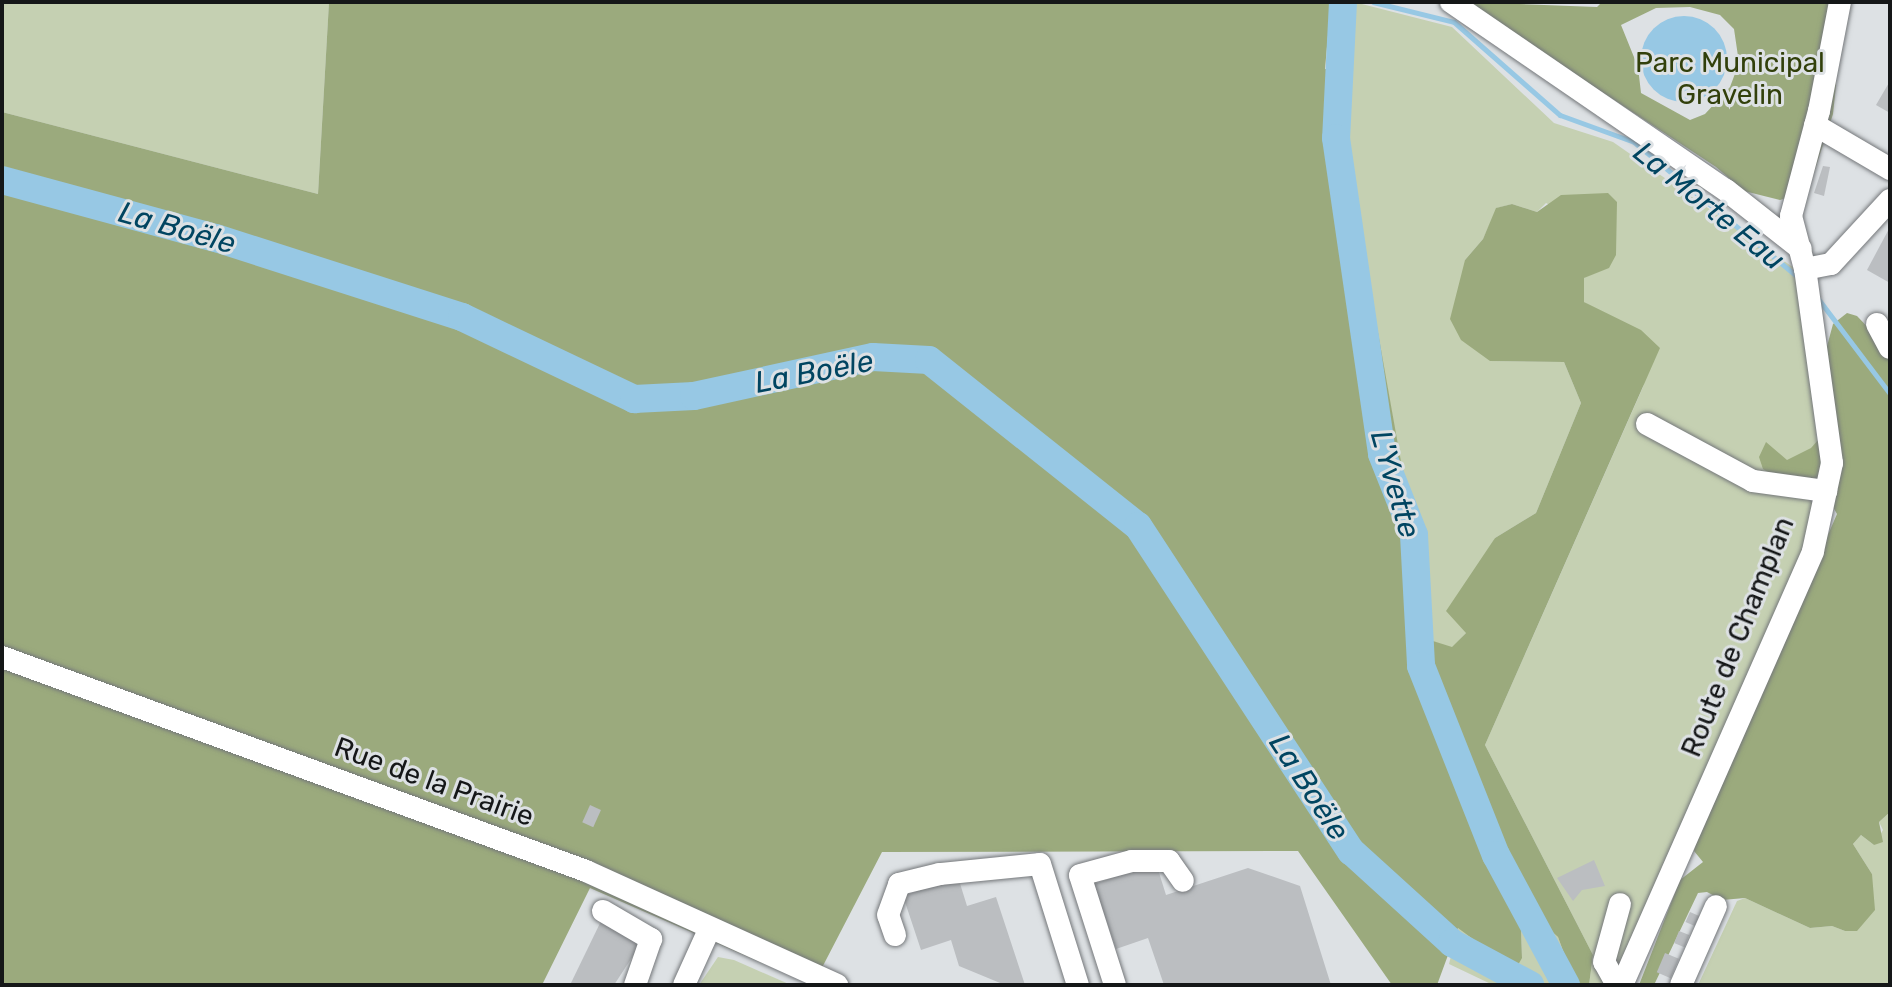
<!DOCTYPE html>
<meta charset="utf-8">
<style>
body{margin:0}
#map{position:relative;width:1892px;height:987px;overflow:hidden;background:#dde1e4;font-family:Rubik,sans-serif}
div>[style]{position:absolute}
.green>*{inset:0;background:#c5d0b2}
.forest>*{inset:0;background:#9baa7d}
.water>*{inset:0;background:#97c8e4}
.round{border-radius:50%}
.stream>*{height:5px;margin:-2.5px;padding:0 2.5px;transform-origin:2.5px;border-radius:2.5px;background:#97c8e4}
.river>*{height:28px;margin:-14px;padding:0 14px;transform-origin:14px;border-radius:14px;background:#97c8e4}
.building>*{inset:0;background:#bbbec1;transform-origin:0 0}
.roads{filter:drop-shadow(0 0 2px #74777a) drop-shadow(0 0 2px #74777a)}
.minor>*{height:22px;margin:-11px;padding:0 11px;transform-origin:11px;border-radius:11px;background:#fff}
span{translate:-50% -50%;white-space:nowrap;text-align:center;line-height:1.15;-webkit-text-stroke:6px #dde1e4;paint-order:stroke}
.park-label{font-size:28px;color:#32400b}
.street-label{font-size:28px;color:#151718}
.water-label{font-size:30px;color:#014561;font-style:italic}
.frame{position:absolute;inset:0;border:4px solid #151718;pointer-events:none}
</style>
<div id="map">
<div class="green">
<div style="clip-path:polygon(2px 2px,329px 2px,318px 194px,2px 112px)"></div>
<div style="clip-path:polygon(1354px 2px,1452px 27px,1554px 123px,1613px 142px,1797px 270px,1818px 448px,1770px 473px,1821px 508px,1610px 985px,1589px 985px,1593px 955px,1485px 745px,1643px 387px,1652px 350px,1584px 302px,1584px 278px,1613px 246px,1613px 239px,1546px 203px,1537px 212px,1512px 204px,1497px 208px,1483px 239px,1465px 260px,1490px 361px,1564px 362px,1581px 403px,1536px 513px,1495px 538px,1466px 633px,1452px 648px,1432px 641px,1341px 125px)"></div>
<div style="clip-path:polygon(1890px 812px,1890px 985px,1698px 985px,1737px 901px,1745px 898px,1810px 928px,1832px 926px,1845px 931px,1872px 874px,1853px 844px,1861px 835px,1874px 845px,1883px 830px,1879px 822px)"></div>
<div style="clip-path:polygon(1541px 922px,1558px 937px,1566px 959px,1562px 985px,1493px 985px,1449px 964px,1458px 928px,1522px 958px,1521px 929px)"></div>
<div style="clip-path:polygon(718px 957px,734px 960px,791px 985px,699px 985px)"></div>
</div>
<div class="forest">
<div style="clip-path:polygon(329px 2px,1331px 2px,1325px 69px,1347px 71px,1341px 125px,1433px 641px,1452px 647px,1466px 633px,1446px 611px,1495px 538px,1536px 513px,1581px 403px,1564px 362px,1490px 361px,1461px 340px,1450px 319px,1465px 260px,1483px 239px,1496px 208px,1512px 204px,1537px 212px,1561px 195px,1608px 193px,1617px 202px,1616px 255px,1609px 268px,1584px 278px,1584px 302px,1641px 330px,1660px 348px,1485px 745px,1593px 955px,1589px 985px,1562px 985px,1566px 959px,1558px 937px,1541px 922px,1521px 929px,1522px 958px,1515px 970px,1458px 928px,1437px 985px,1392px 985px,1298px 851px,882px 852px,813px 985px,590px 888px,542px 985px,2px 985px,2px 112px,318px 194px)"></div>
<div style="clip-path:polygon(evenodd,1465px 2px,1597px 7px,1602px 2px,1828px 2px,1826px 49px,1836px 85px,1833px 114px,1808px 191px,1780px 200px,1744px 191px,1716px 167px,1465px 2px,1690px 7px,1720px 15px,1734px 29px,1739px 63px,1730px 87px,1705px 114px,1690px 120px,1641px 93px,1638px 67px,1621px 25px,1656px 8px,1690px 7px)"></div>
<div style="clip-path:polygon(1847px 313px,1857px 316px,1881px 341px,1890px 342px,1890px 812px,1879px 822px,1883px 842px,1874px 845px,1861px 835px,1853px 844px,1872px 874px,1875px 910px,1857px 931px,1845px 931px,1832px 926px,1810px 928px,1745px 898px,1722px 900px,1707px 892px,1698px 893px,1654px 985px,1639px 985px,1680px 880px,1703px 862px,1694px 851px,1695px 842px,1837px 514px,1829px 500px,1795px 490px,1763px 469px,1759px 457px,1766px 442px,1787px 460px,1811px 448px,1826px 431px,1816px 387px,1833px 324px)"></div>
</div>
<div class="water">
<div class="round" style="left:1641px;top:16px;width:86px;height:86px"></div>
</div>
<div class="stream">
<div style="left:1373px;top:2px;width:83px;rotate:13.9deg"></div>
<div style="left:1454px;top:22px;width:141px;rotate:41.3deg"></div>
<div style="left:1560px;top:115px;width:79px;rotate:20deg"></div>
<div style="left:1634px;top:142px;width:212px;rotate:39.5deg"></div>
<div style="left:1816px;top:296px;width:123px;rotate:52.9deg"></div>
</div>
<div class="river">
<div style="left:1343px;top:2px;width:136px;rotate:92.9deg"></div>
<div style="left:1336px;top:138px;width:319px;rotate:81.7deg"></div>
<div style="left:1382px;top:454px;width:87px;rotate:68.4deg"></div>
<div style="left:1414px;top:535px;width:131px;rotate:86.9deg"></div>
<div style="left:1421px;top:666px;width:203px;rotate:68.4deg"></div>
<div style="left:1496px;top:855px;width:148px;rotate:61.7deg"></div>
<div style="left:2px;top:180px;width:222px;rotate:15.2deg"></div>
<div style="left:216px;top:238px;width:258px;rotate:17.8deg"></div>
<div style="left:462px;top:317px;width:191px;rotate:25.5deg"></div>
<div style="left:634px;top:399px;width:60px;rotate:-2.9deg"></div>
<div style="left:694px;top:396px;width:183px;rotate:-12.3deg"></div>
<div style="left:873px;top:357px;width:56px;rotate:3.1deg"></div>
<div style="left:929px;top:360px;width:267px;rotate:38.5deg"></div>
<div style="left:1138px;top:526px;width:389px;rotate:56.8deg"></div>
<div style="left:1351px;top:851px;width:137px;rotate:42.3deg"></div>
<div style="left:1452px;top:943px;width:89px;rotate:28.3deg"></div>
</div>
<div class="building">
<div style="clip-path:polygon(1890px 81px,1890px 113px,1876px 105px)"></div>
<div style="clip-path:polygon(1823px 166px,1830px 167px,1824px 196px,1814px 193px)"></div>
<div style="clip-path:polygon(1890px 227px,1890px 283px,1867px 270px)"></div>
<div style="left:590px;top:805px;width:12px;height:19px;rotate:24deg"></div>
<div style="clip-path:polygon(1594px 860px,1605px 886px,1582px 890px,1573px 901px,1557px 878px)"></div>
<div style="clip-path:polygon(1156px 863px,1166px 895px,1248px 868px,1300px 886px,1331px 985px,1164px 985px,1148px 938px,1116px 949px,1094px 884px)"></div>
<div style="clip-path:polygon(958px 877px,967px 906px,996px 897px,1025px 985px,1005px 985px,959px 966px,951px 940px,921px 950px,903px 896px)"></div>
<div style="left:1690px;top:912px;width:10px;height:11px;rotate:24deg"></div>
<div style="clip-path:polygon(603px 917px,644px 939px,614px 985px,570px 985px)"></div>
<div style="left:1679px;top:931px;width:11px;height:13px;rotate:22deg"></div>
<div style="left:1665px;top:953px;width:15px;height:21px;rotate:23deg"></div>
</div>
<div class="roads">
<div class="minor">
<div style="left:1451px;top:2px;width:333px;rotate:34.4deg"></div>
<div style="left:1726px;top:190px;width:95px;rotate:38.2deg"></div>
<div style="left:1815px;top:125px;width:87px;rotate:30.4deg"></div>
<div style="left:1805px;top:269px;width:26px;rotate:-11deg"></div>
<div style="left:1831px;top:264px;width:87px;rotate:-47.3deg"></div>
<div style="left:1877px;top:324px;width:27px;rotate:62deg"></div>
<div style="left:1647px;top:424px;width:120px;rotate:28.3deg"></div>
<div style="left:1753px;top:481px;width:74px;rotate:7.8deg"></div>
<div style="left:2px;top:657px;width:622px;rotate:20.12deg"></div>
<div style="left:586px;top:871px;width:276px;rotate:24.4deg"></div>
<div style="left:603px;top:911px;width:56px;rotate:30.3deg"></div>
<div style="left:651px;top:939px;width:49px;rotate:109.2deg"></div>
<div style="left:895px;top:935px;width:21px;rotate:-109deg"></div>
<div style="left:888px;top:915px;width:33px;rotate:-70deg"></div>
<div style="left:899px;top:884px;width:42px;rotate:-13.7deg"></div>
<div style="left:940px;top:874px;width:100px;rotate:-5.7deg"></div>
<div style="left:1040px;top:864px;width:127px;rotate:72.6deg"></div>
<div style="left:684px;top:985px;width:60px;rotate:-65.6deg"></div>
<div style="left:1115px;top:985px;width:115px;rotate:-107.7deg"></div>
<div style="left:1080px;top:875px;width:54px;rotate:-15.1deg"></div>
<div style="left:1132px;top:861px;width:37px"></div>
<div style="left:1169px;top:861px;width:24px;rotate:55deg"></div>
<div style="left:1617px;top:985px;width:26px;rotate:-119deg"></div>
<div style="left:1604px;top:962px;width:60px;rotate:-74.6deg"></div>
<div style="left:1622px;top:985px;width:474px;rotate:-66.2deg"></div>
<div style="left:1813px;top:551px;width:90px;rotate:-77.8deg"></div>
<div style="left:1832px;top:463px;width:196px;rotate:-97.9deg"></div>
<div style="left:1805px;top:269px;width:55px;rotate:-104.8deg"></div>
<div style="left:1791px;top:216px;width:109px;rotate:-75.1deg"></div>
<div style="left:1819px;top:111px;width:111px;rotate:-79.1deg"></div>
<div style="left:1681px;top:985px;width:86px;rotate:-66.1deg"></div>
</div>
</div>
<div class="park-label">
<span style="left:1730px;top:79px">Parc Municipal<br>Gravelin</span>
</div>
<div class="street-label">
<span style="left:1738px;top:637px;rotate:-68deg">Route de Champlan</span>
<span style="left:434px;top:782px;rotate:20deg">Rue de la Prairie</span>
</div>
<div class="water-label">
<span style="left:1709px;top:206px;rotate:39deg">La Morte Eau</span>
<span style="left:177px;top:228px;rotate:16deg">La Boële</span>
<span style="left:814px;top:372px;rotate:-11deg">La Boële</span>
<span style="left:1395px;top:484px;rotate:74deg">L'Yvette</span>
<span style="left:1309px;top:787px;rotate:57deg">La Boële</span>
</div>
<div class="frame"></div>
</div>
